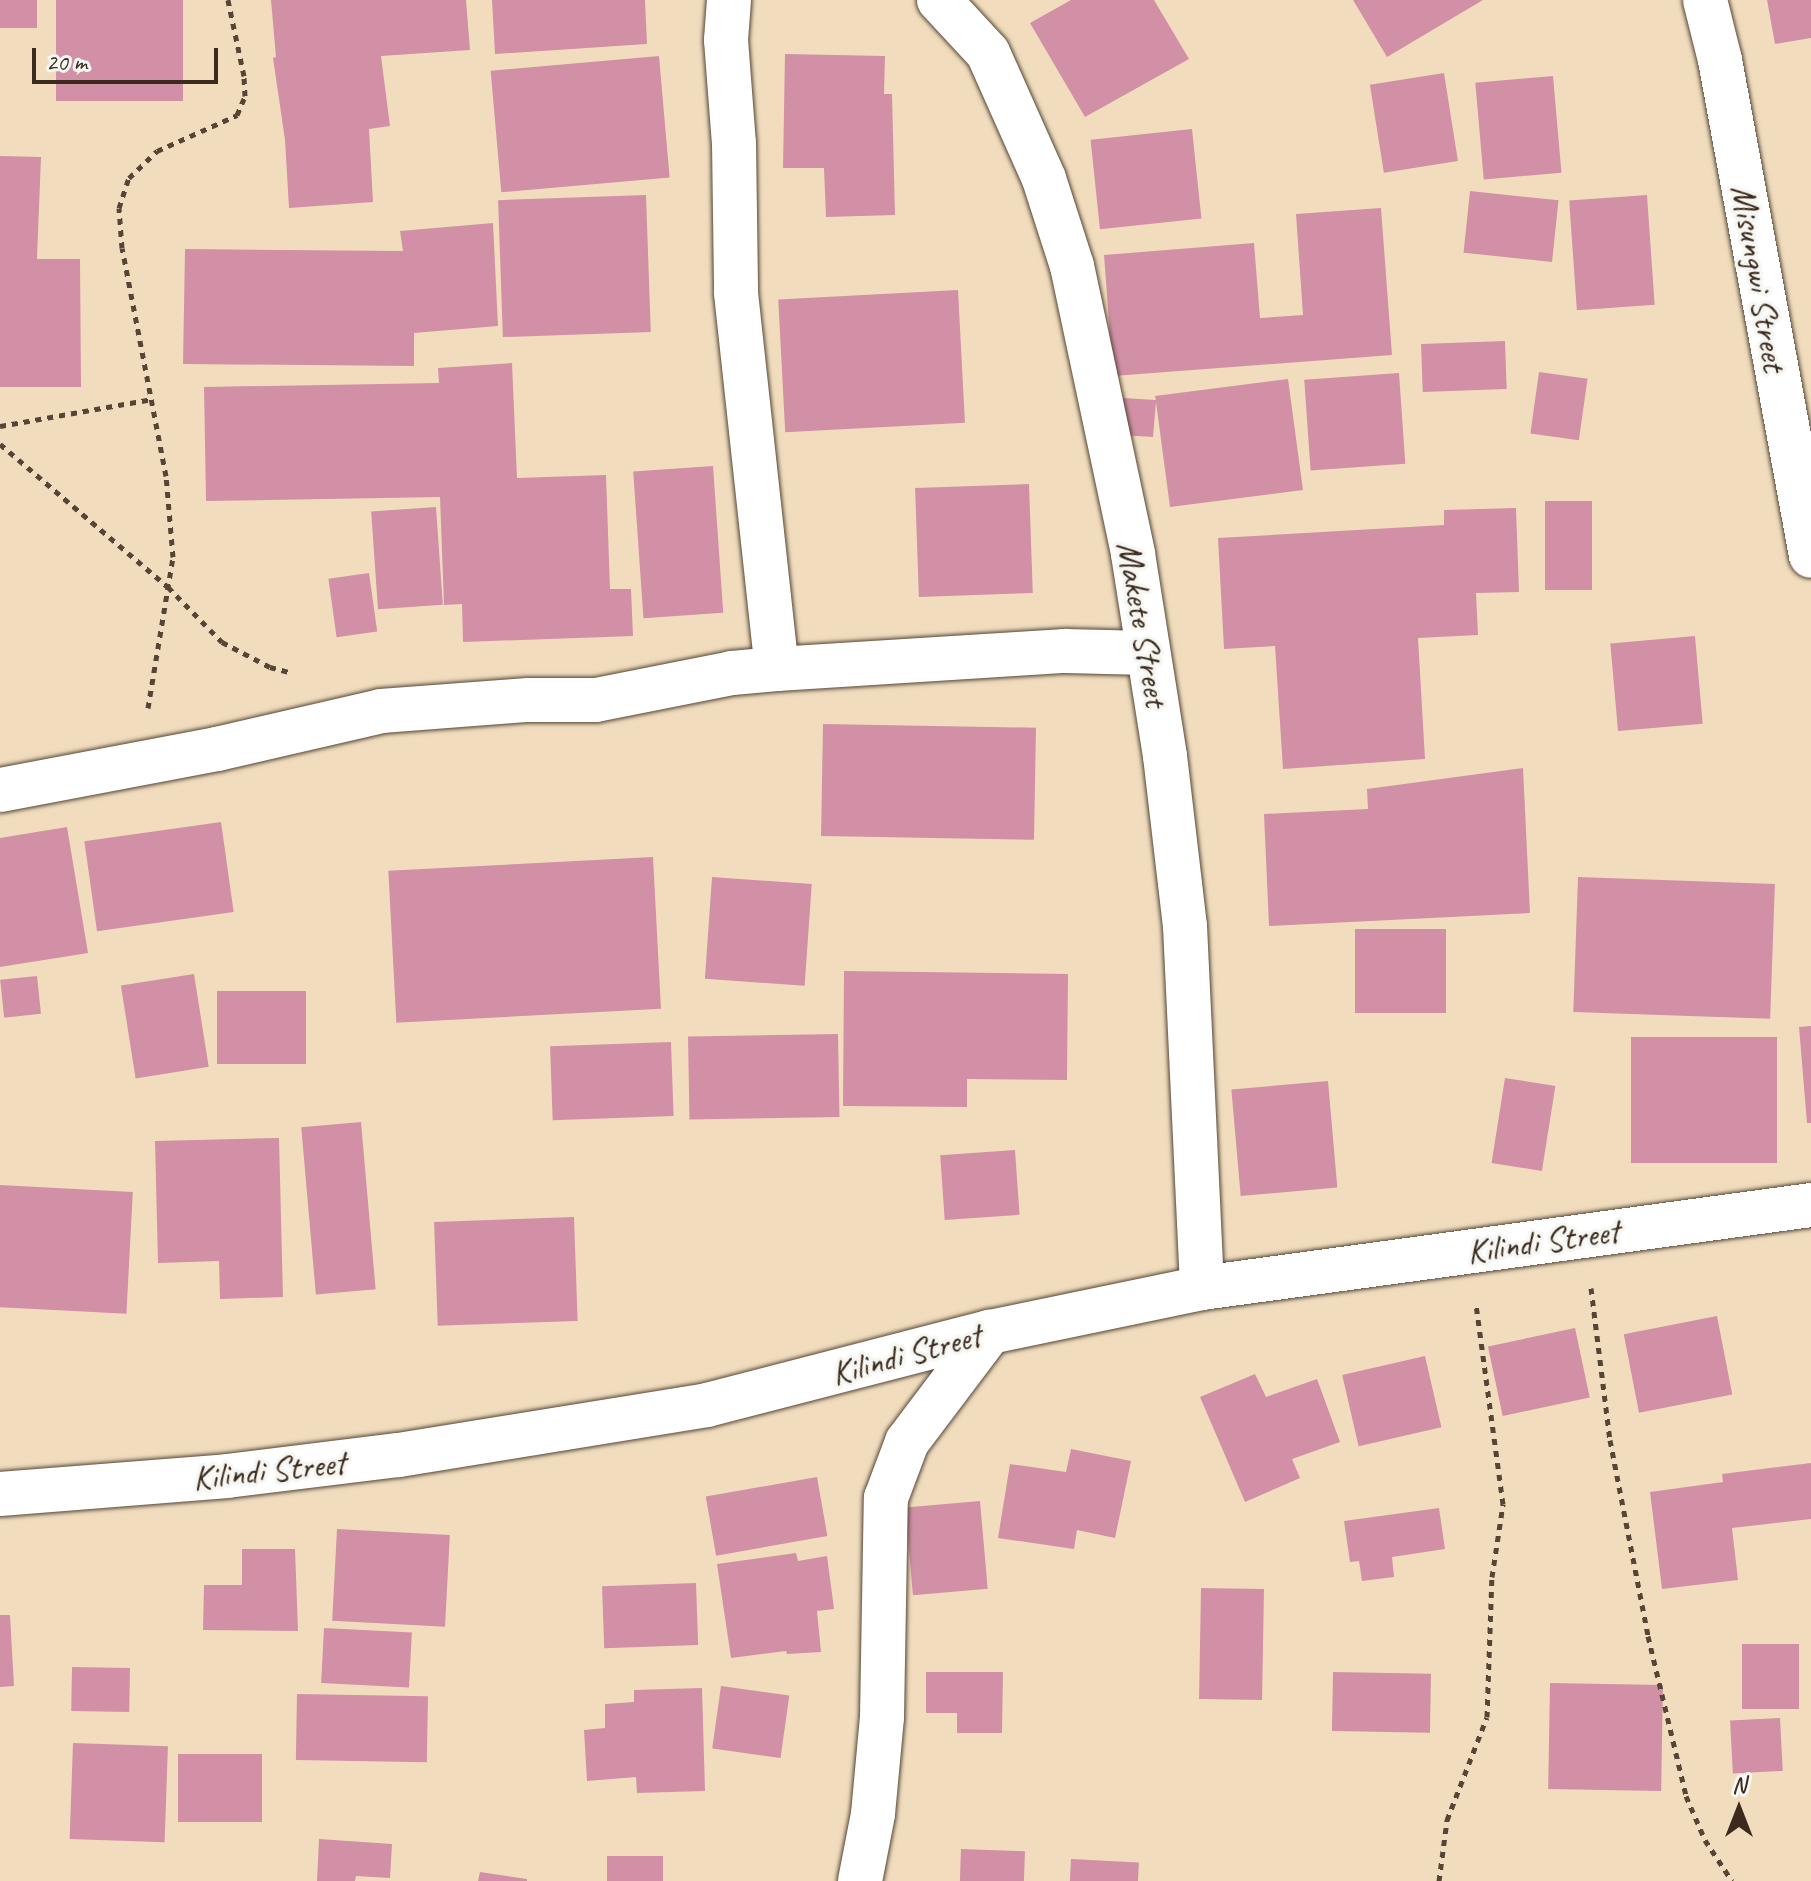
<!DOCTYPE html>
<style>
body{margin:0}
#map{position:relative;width:1811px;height:1881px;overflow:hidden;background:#f1ddbe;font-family:Caveat,sans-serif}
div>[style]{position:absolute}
.building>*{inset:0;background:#d190a6;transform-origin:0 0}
.path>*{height:5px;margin-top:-2.5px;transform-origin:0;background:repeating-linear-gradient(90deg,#564536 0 6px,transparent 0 12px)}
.roads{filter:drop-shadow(0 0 2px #564536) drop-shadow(0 0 2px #564536)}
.minor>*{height:44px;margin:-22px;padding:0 22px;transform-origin:22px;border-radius:22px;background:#fff}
span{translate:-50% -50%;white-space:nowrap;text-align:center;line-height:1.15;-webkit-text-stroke:7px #f6f6f2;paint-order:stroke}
.street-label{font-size:34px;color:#3b2a1e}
.north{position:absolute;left:1699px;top:1769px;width:80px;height:80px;-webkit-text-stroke:6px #f6f6f2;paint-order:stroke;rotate:0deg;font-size:22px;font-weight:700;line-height:32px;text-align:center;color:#3b2a1e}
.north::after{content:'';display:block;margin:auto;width:28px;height:36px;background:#3b2a1e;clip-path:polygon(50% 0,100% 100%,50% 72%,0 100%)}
.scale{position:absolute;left:32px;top:48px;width:186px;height:36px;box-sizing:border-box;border:4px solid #3b2a1e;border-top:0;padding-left:10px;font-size:24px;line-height:28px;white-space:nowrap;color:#3b2a1e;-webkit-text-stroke:6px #f6f6f2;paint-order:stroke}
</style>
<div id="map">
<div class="building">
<div style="left:0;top:0;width:37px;height:28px"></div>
<div style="left:56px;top:0;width:127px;height:101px"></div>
<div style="clip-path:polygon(271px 0,466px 0,470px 50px,381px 56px,390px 126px,369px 129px,373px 202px,289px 208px,285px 140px,273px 58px,276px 57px)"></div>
<div style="clip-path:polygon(492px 0,645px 0,647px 44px,495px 54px)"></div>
<div style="clip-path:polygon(1071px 0,1154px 0,1189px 59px,1085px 117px,1030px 23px)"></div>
<div style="clip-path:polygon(1353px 0,1483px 0,1387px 57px)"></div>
<div style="clip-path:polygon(1767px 0,1811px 0,1811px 38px,1775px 44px)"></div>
<div style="clip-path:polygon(785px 54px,885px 56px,884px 94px,892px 94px,895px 215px,826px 217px,824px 168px,783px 168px)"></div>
<div style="left:659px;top:56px;width:122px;height:169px;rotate:85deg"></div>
<div style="left:1444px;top:73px;width:89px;height:75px;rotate:81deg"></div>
<div style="left:1553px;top:76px;width:97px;height:78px;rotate:85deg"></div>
<div style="left:1192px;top:129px;width:90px;height:102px;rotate:84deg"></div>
<div style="clip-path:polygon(0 156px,41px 157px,37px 259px,80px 259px,81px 387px,0 387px)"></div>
<div style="left:1470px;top:191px;width:89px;height:62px;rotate:6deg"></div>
<div style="left:646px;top:195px;width:137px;height:148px;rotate:88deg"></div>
<div style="left:1647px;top:195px;width:110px;height:78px;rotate:86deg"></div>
<div style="clip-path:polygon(1381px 208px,1392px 355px,1113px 376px,1104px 255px,1254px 243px,1260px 318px,1303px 315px,1296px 214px)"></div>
<div style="clip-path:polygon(493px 223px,498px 326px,414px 333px,414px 366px,183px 364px,185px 249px,403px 251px,400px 231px)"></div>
<div style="left:958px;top:290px;width:133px;height:180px;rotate:87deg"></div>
<div style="left:1505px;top:341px;width:48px;height:84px;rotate:88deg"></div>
<div style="clip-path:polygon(512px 363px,517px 478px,606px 475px,610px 589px,631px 589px,633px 636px,463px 642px,462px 604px,444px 605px,440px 497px,206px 501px,204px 387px,439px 383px,438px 368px)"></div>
<div style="left:1539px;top:372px;width:49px;height:62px;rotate:8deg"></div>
<div style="left:1399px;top:373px;width:91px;height:95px;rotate:86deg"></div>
<div style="clip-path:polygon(1288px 379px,1303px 490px,1170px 507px,1156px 402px,1153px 437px,1121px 435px,1123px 398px,1156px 400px,1155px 396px)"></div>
<div style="left:713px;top:466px;width:147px;height:80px;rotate:86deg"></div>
<div style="left:1029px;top:484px;width:109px;height:114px;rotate:88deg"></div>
<div style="left:1545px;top:501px;width:47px;height:89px"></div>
<div style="left:436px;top:507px;width:98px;height:65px;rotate:86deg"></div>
<div style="clip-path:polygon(1516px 508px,1519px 592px,1476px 593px,1478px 635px,1418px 638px,1425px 759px,1283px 769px,1275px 646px,1224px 649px,1218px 538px,1444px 525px,1444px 510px)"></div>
<div style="left:369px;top:573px;width:59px;height:41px;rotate:82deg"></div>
<div style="left:1695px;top:636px;width:88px;height:85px;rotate:85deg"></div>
<div style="left:823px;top:724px;width:213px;height:112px;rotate:1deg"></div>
<div style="clip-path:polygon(1523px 768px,1530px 913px,1269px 926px,1264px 814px,1368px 809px,1367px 789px)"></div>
<div style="left:221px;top:822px;width:91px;height:138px;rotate:82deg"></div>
<div style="clip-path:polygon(67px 827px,88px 953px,0 967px,0 838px)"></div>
<div style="left:653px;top:857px;width:152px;height:265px;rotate:87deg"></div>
<div style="left:712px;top:877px;width:100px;height:102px;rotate:4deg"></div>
<div style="left:1578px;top:877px;width:197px;height:135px;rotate:2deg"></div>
<div style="left:1355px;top:929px;width:91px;height:84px"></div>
<div style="clip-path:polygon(844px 971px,1068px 974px,1067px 1080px,967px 1079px,967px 1107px,843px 1106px)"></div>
<div style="left:194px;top:974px;width:94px;height:74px;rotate:81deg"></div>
<div style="left:37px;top:976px;width:38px;height:37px;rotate:84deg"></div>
<div style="left:217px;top:991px;width:89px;height:73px"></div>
<div style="clip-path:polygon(1811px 1026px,1811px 1123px,1807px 1123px,1799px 1027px)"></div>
<div style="left:838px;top:1034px;width:83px;height:150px;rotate:89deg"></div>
<div style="left:1631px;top:1037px;width:146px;height:126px"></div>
<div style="left:671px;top:1042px;width:74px;height:121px;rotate:88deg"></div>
<div style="left:1505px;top:1078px;width:51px;height:86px;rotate:9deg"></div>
<div style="left:1328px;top:1081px;width:107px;height:97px;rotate:85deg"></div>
<div style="left:361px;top:1122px;width:168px;height:60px;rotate:85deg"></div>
<div style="clip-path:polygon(279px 1138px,283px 1297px,220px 1299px,219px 1261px,158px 1263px,155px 1141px)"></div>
<div style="left:1015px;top:1150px;width:65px;height:75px;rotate:86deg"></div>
<div style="left:0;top:1185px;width:133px;height:122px;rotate:3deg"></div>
<div style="left:574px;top:1217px;width:104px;height:140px;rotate:88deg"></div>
<div style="left:1717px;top:1316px;width:80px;height:95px;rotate:79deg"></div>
<div style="left:1575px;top:1328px;width:71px;height:89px;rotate:78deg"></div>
<div style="left:1425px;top:1356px;width:73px;height:85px;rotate:77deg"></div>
<div style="clip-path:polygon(1255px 1374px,1266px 1397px,1317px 1379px,1340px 1442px,1292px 1459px,1300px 1478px,1245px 1502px,1200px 1397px)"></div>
<div style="clip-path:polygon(1071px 1449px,1131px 1461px,1115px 1538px,1077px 1530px,1074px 1549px,998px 1538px,1010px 1464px,1066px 1472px)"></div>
<div style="clip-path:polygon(1811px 1463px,1811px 1519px,1732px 1528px,1738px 1580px,1662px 1589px,1650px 1492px,1723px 1482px,1722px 1474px)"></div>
<div style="left:817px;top:1477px;width:60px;height:113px;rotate:80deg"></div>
<div style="left:980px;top:1501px;width:88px;height:75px;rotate:85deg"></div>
<div style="clip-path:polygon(1439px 1508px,1445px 1549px,1392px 1557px,1394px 1577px,1362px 1581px,1359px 1561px,1350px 1562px,1344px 1521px)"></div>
<div style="left:337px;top:1529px;width:113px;height:92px;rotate:3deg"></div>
<div style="clip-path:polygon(242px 1549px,295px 1549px,298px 1631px,203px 1630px,204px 1585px,242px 1585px)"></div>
<div style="clip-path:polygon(796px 1553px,798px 1561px,827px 1556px,834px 1609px,817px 1611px,821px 1652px,787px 1654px,786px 1651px,731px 1658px,717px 1564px)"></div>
<div style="left:696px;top:1583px;width:62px;height:94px;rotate:88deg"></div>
<div style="left:1201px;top:1588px;width:63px;height:111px;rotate:1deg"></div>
<div style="clip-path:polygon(0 1615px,10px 1615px,14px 1686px,0 1687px)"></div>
<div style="left:324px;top:1628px;width:88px;height:55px;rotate:3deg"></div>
<div style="left:1742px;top:1644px;width:57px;height:65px"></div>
<div style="left:72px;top:1667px;width:58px;height:44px;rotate:1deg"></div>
<div style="clip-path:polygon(926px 1672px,1003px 1672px,1002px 1733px,957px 1733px,957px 1713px,926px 1713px)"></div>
<div style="left:1333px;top:1672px;width:98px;height:59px;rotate:1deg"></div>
<div style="left:1550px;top:1683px;width:113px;height:106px;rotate:1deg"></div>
<div style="left:721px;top:1686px;width:69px;height:63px;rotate:8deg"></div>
<div style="clip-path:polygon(702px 1688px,705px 1791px,637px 1793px,636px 1777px,587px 1781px,584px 1730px,605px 1728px,605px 1704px,634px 1702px,634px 1690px)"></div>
<div style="left:297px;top:1694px;width:131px;height:66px;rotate:1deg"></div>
<div style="left:1780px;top:1718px;width:53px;height:50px;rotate:87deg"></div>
<div style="left:73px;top:1743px;width:95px;height:96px;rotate:2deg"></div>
<div style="left:178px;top:1754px;width:84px;height:68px"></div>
<div style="clip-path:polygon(319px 1839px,392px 1844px,390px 1878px,356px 1876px,355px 1881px,317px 1881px)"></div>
<div style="left:961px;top:1849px;width:64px;height:32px;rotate:2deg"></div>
<div style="left:663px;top:1856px;width:25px;height:56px;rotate:90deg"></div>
<div style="left:1071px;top:1859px;width:68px;height:22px;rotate:3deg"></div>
<div style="clip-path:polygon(480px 1872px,527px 1879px,527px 1881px,478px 1881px)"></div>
</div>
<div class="path">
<div style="left:0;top:426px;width:155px;rotate:-10deg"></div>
<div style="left:0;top:444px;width:221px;rotate:40.4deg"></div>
<div style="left:168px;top:587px;width:77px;rotate:45.5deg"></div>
<div style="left:222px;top:642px;width:54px;rotate:27.5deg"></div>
<div style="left:270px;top:667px;width:23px;rotate:15deg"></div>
<div style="left:148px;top:708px;width:153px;rotate:-80.6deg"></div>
<div style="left:173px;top:557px;width:81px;rotate:-94.9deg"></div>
<div style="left:166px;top:476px;width:232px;rotate:-100.9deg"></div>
<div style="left:122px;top:248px;width:40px;rotate:-94.3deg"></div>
<div style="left:119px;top:208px;width:32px;rotate:-72deg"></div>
<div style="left:129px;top:178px;width:39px;rotate:-44deg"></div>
<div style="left:157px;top:151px;width:88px;rotate:-24.2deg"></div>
<div style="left:237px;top:115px;width:21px;rotate:-67deg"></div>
<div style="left:245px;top:96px;width:20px;rotate:-93deg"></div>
<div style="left:244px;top:76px;width:78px;rotate:-101.9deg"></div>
<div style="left:1591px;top:1288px;width:153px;rotate:82.9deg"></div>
<div style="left:1610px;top:1440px;width:200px;rotate:79deg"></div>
<div style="left:1648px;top:1636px;width:164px;rotate:76.6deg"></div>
<div style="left:1686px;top:1796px;width:48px;rotate:66.6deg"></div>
<div style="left:1705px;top:1840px;width:49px;rotate:56.6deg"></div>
<div style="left:1439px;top:1881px;width:62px;rotate:-82.5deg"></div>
<div style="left:1447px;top:1820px;width:110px;rotate:-68.8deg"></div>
<div style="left:1487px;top:1717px;width:140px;rotate:-88deg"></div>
<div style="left:1492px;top:1577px;width:74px;rotate:-81.4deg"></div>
<div style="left:1503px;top:1504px;width:202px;rotate:-97.7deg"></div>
</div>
<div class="roads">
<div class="minor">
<div style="left:729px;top:0;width:40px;rotate:94.3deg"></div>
<div style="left:726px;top:40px;width:103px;rotate:85.6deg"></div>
<div style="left:734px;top:143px;width:150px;rotate:89.2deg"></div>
<div style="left:736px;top:293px;width:378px;rotate:83.8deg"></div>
<div style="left:939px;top:0;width:72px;rotate:47.2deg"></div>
<div style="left:988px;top:53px;width:138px;rotate:66deg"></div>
<div style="left:1044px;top:179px;width:91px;rotate:72.2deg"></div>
<div style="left:1072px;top:266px;width:294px;rotate:78deg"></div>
<div style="left:1133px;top:554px;width:205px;rotate:81deg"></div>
<div style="left:1165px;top:756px;width:171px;rotate:83.3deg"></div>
<div style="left:1185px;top:926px;width:362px;rotate:87.3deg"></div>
<div style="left:1705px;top:0;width:62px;rotate:76deg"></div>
<div style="left:1720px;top:60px;width:504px;rotate:79.6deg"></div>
<div style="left:0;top:790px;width:221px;rotate:-10.7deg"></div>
<div style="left:217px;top:749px;width:168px;rotate:-13deg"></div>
<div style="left:381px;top:711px;width:148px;rotate:-4.3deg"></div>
<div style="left:529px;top:700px;width:67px"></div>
<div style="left:596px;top:700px;width:139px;rotate:-11.2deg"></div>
<div style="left:732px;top:673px;width:45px;rotate:-5.1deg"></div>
<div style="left:777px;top:669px;width:289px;rotate:-3.6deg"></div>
<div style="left:1065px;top:651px;width:83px;rotate:1.4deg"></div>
<div style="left:0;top:1494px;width:228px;rotate:-4.5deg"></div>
<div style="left:227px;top:1476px;width:173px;rotate:-7deg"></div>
<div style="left:399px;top:1455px;width:312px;rotate:-9.2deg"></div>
<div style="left:707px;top:1405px;width:292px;rotate:-14.5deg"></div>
<div style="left:990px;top:1332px;width:217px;rotate:-11.7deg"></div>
<div style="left:1202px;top:1288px;width:615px;rotate:-7.76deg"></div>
<div style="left:860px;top:1881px;width:68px;rotate:-79deg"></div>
<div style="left:873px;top:1814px;width:97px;rotate:-84.7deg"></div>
<div style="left:882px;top:1717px;width:219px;rotate:-89deg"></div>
<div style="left:886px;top:1498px;width:60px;rotate:-69.4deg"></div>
<div style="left:907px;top:1442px;width:138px;rotate:-53deg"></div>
</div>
</div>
<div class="street-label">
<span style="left:1759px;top:278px;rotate:80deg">Misungwi Street</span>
<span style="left:1143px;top:624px;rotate:80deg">Makete Street</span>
<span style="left:1543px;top:1241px;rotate:-8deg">Kilindi Street</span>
<span style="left:906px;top:1354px;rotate:-15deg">Kilindi Street</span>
<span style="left:269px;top:1470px;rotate:-6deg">Kilindi Street</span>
</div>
<div class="north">N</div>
<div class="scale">20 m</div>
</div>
